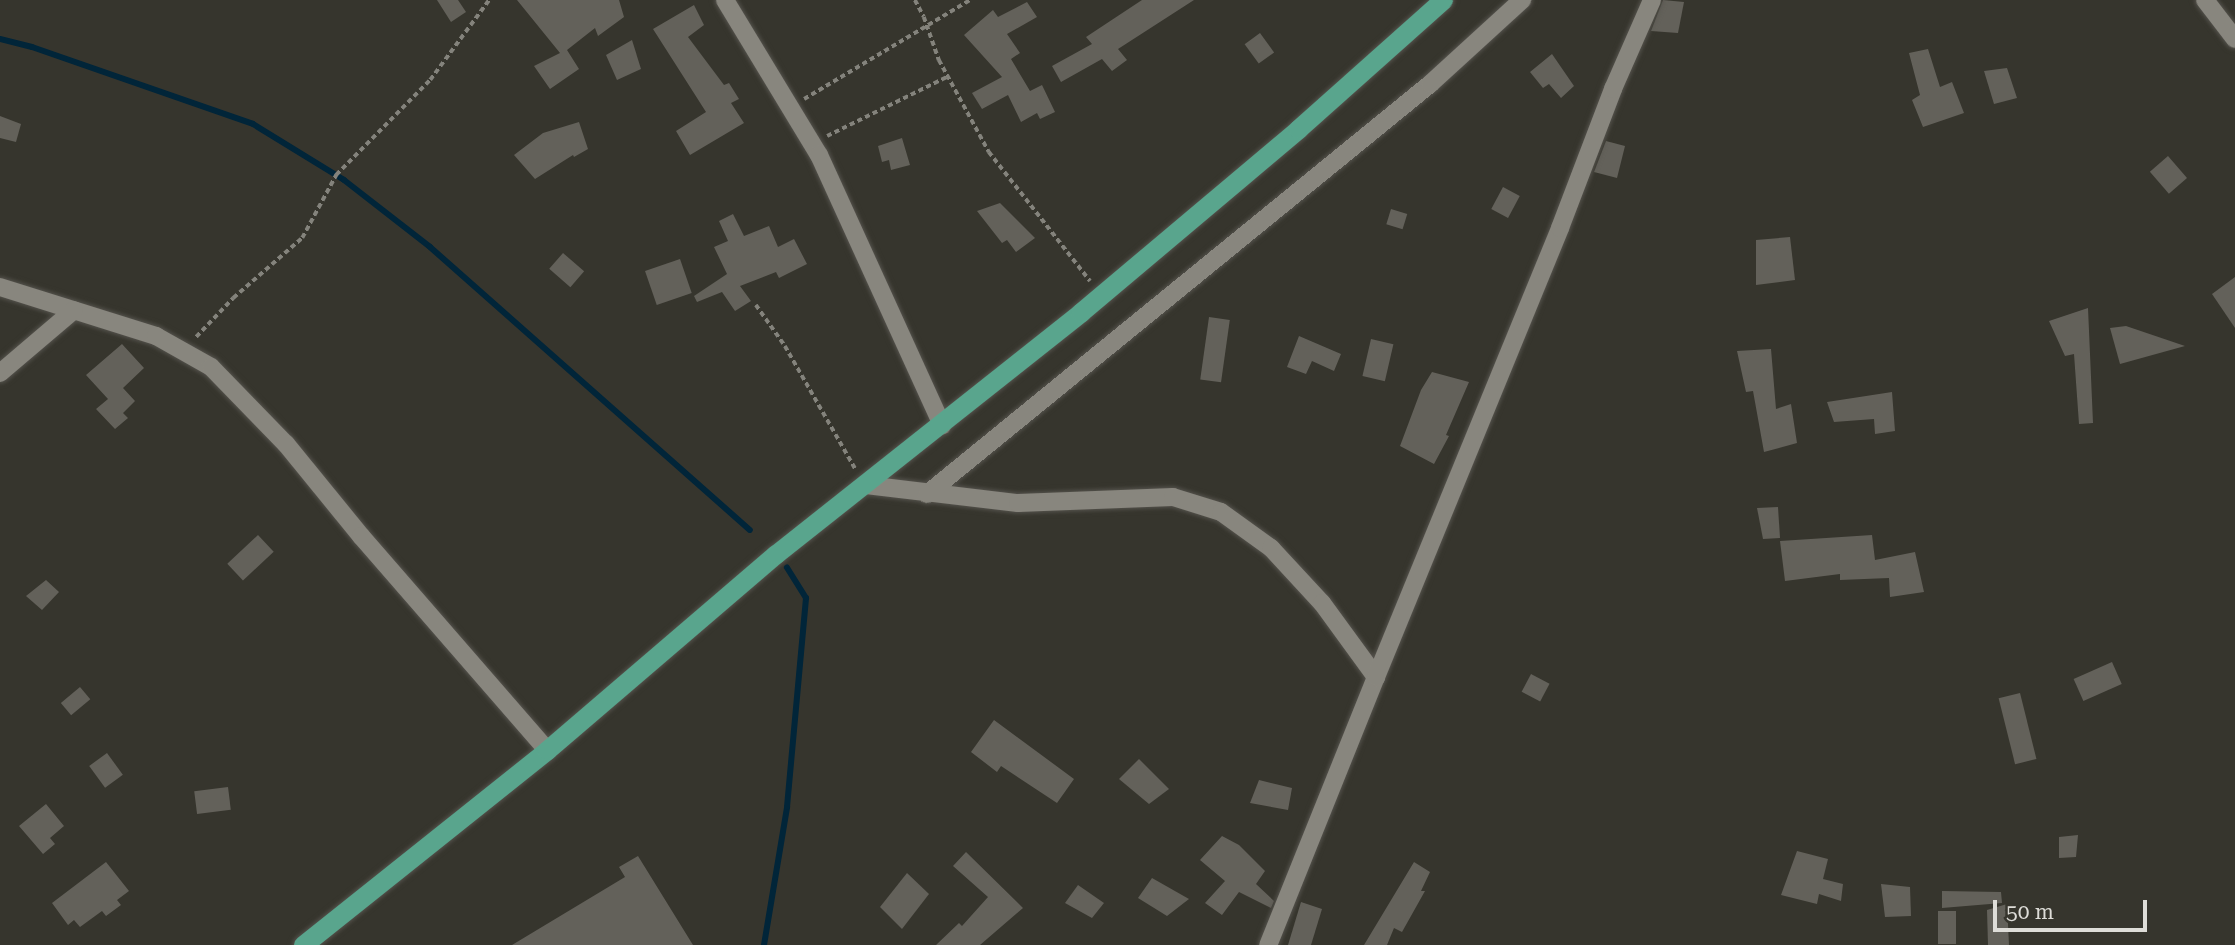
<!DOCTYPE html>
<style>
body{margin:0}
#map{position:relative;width:2235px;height:945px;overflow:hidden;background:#36352d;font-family:"Roboto Serif",serif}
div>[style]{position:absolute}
.stream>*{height:6px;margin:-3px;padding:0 3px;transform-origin:3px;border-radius:3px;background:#012539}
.building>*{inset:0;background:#63615a;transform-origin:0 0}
.path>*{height:3.5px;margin-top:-1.75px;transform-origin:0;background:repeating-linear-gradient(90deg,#84837c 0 5px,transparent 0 8.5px)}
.roads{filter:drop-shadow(0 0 2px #54524c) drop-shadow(0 0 2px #54524c)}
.minor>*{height:18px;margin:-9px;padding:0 9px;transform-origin:9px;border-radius:9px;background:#88867e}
.trunk>*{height:19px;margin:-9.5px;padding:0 9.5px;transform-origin:9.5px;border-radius:9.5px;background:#59a58d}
span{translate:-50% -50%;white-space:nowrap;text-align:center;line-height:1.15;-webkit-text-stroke:5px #36352d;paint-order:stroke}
.scale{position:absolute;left:1993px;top:900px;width:154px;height:32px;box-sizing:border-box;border:4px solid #deddd8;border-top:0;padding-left:9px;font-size:21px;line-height:24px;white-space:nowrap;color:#deddd8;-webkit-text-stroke:5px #36352d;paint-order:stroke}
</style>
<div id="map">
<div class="stream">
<div style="left:0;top:39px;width:33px;rotate:14deg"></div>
<div style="left:32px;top:47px;width:234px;rotate:19.2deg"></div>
<div style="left:253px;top:124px;width:107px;rotate:31.6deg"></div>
<div style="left:344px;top:180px;width:109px;rotate:37.9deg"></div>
<div style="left:430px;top:247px;width:427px;rotate:41.5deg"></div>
<div style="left:764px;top:945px;width:140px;rotate:-80.5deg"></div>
<div style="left:787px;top:807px;width:210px;rotate:-84.8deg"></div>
<div style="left:806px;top:598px;width:36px;rotate:-122deg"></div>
</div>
<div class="building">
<div style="clip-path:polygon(437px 0,458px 0,466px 12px,451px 22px)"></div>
<div style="clip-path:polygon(517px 0,619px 0,624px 17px,598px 36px,595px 28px,567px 50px,579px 69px,550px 89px,534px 66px,560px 53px)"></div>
<div style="clip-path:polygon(1142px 0,1194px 0,1118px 49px,1127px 60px,1112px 71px,1102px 59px,1061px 82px,1052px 66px,1092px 44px,1086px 37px)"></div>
<div style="clip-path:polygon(1663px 0,1684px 2px,1678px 33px,1651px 31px)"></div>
<div style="clip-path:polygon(1027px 2px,1037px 17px,1007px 34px,1020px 53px,1011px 59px,1030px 91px,1042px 85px,1055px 112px,1040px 119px,1037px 113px,1021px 122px,1008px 95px,982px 109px,972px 93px,1002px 77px,964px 35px,993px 10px,998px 17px)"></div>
<div style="clip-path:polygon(694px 5px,704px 25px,688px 37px,724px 85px,729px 83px,739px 99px,731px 103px,744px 123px,690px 155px,676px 131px,706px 112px,653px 29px)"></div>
<div style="left:1260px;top:33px;width:24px;height:19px;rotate:54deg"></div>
<div style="clip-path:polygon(632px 40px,641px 69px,617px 80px,606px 55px)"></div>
<div style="clip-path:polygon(1928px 49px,1940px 87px,1952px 82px,1964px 113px,1923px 127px,1912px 100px,1920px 95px,1909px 53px)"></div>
<div style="clip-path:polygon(1552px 54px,1574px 86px,1561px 98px,1549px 84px,1543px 88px,1530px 72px)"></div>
<div style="clip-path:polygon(2007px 68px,2017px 98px,1994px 104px,1984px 71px)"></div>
<div style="clip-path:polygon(0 116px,21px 124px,16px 142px,0 138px)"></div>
<div style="clip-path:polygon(579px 122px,588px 149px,574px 157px,573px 155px,535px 179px,514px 155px,543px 133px)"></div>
<div style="clip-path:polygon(902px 138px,910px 165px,891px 170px,889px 160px,882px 162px,878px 146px)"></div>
<div style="clip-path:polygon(1606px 141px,1625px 146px,1617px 178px,1594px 172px)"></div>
<div style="left:2168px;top:156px;width:29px;height:24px;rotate:49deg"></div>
<div style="left:1503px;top:187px;width:19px;height:25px;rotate:28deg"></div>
<div style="clip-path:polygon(1000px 203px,1035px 238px,1016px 252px,1007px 240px,1002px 243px,977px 211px)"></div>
<div style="left:1391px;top:209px;width:17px;height:16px;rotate:17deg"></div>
<div style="clip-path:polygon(733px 214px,744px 236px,769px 226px,778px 247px,794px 239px,807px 264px,779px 278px,776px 272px,740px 286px,751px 301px,735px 311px,722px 292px,697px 302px,694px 296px,727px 274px,714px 247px,728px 241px,719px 221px)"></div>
<div style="clip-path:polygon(1790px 237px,1795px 280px,1756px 285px,1756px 240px)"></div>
<div style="left:563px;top:253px;width:28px;height:21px;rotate:41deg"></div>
<div style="left:680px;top:259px;width:36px;height:37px;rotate:71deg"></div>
<div style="clip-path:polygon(2235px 277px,2235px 328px,2212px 294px)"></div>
<div style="clip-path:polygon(2088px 308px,2093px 423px,2079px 424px,2074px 354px,2065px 356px,2049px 321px)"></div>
<div style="left:1209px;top:317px;width:21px;height:63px;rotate:8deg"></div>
<div style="clip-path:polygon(2126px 326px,2185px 346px,2120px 364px,2110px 328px)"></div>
<div style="clip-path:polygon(1299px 336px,1341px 354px,1334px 371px,1312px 361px,1306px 374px,1287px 367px)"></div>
<div style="left:1371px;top:339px;width:23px;height:38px;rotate:13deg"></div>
<div style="clip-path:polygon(122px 344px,144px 368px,123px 388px,135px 401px,123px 413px,128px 418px,115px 429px,96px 409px,108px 399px,86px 375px)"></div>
<div style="clip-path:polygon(1771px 349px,1776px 409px,1791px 404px,1797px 443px,1764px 452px,1753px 391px,1746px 392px,1737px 351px)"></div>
<div style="clip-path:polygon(1432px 372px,1469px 382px,1446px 435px,1449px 436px,1434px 464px,1400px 446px,1421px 390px)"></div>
<div style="clip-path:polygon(1892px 392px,1895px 431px,1875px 434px,1874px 419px,1834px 422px,1827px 402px)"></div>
<div style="clip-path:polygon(1778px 507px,1780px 538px,1763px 539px,1757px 508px)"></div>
<div style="left:258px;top:535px;width:23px;height:42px;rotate:47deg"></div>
<div style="clip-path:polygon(1872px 535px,1875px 560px,1915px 552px,1924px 592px,1890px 597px,1889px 578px,1840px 580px,1840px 574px,1785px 581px,1780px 541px)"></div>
<div style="clip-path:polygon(46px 580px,59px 592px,42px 610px,26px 596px)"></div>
<div style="left:2112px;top:662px;width:24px;height:42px;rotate:66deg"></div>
<div style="left:1531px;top:674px;width:21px;height:20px;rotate:28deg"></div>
<div style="left:80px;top:687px;width:16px;height:25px;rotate:50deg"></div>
<div style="left:2020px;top:693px;width:68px;height:22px;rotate:76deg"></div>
<div style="clip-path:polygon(994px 720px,1074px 779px,1057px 803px,1001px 766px,997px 772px,971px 752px)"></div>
<div style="left:107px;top:753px;width:27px;height:22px;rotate:54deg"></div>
<div style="clip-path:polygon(1139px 759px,1169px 789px,1149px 804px,1119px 779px)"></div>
<div style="clip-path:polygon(1259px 780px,1292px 788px,1288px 810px,1250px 803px)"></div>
<div style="left:228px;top:787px;width:23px;height:34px;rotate:83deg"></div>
<div style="clip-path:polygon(46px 804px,64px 826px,50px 838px,55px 844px,43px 854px,19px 826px)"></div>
<div style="clip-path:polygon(2078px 835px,2076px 857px,2059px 858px,2059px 837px)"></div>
<div style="clip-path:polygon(1222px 836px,1239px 845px,1265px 871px,1256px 884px,1274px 901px,1271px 908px,1239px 892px,1222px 915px,1205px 903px,1225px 881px,1200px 860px)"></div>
<div style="clip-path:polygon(1797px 851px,1828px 859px,1823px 879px,1843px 884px,1841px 901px,1819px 894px,1817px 904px,1781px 895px)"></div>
<div style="clip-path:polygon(966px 852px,1023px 908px,980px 945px,936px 945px,959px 923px,962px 926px,988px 897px,953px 866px)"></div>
<div style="clip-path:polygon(638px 856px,693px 945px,512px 945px,625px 877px,619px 867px)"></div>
<div style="clip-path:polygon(106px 862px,129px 891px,117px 900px,121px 905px,106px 916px,102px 911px,80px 927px,74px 920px,68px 925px,52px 903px)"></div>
<div style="clip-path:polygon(1414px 862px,1430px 872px,1421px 891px,1425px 891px,1402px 932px,1394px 928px,1387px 945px,1364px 945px)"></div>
<div style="clip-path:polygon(907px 873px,929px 894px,902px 929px,880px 907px)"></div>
<div style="clip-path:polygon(1152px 878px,1189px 899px,1167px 916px,1138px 898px)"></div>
<div style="clip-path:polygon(1881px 884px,1910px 887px,1911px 916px,1885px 917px)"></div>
<div style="clip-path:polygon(1078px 885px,1104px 903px,1092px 918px,1065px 903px)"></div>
<div style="clip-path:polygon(1942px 891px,2001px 892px,2002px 903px,1942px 908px)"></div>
<div style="clip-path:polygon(1301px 902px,1322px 909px,1311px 945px,1288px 945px)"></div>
<div style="clip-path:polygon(2007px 904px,2009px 945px,1988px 945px,1987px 910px)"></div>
<div style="left:1938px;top:911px;width:18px;height:33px"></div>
</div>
<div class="path">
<div style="left:915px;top:0;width:19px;rotate:62deg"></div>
<div style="left:924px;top:17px;width:46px;rotate:70.8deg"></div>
<div style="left:939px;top:60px;width:105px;rotate:61.5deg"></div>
<div style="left:989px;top:152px;width:164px;rotate:51.9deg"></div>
<div style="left:804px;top:99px;width:193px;rotate:-30.8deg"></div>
<div style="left:827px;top:136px;width:134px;rotate:-26.2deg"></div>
<div style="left:756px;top:305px;width:50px;rotate:54.7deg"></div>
<div style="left:785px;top:346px;width:141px;rotate:60.2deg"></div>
<div style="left:196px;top:337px;width:54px;rotate:-46.5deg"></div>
<div style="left:233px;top:298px;width:91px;rotate:-41deg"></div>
<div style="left:302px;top:238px;width:72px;rotate:-61.6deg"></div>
<div style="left:336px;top:175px;width:134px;rotate:-45.3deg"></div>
<div style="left:430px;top:80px;width:99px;rotate:-53.6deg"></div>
</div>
<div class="roads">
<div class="minor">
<div style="left:725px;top:0;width:181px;rotate:58.8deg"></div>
<div style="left:819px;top:155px;width:297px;rotate:65.5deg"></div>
<div style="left:2205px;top:0;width:49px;rotate:52.4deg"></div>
<div style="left:0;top:287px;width:164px;rotate:17.4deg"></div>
<div style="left:156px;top:336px;width:63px;rotate:29.4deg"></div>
<div style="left:211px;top:367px;width:107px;rotate:45.8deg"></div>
<div style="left:286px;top:444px;width:119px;rotate:50.8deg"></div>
<div style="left:361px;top:536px;width:284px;rotate:49deg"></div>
<div style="left:0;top:373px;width:97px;rotate:-40.4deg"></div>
<div style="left:866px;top:485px;width:153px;rotate:6.8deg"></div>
<div style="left:1018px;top:503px;width:155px;rotate:-2.2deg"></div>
<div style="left:1173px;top:497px;width:50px;rotate:17.4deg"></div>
<div style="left:1221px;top:512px;width:62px;rotate:35.8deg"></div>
<div style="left:1271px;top:548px;width:75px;rotate:47.2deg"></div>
<div style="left:1322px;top:603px;width:92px;rotate:53.9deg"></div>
<div style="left:1376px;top:677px;width:289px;rotate:111.9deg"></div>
<div style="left:927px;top:494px;width:649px;rotate:-39.18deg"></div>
<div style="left:1430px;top:84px;width:125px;rotate:-42.4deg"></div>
<div style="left:1376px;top:677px;width:485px;rotate:-67.7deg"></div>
<div style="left:1560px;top:228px;width:149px;rotate:-69.1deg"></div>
<div style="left:1613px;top:89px;width:97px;rotate:-66.3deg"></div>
</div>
<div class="trunk">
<div style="left:303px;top:945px;width:312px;rotate:-38.6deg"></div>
<div style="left:547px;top:750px;width:301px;rotate:-40.6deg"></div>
<div style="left:776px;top:554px;width:389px;rotate:-38.4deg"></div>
<div style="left:1081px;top:312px;width:284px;rotate:-40.1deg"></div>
<div style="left:1298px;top:129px;width:194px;rotate:-41.7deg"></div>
</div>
</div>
<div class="scale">50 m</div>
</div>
